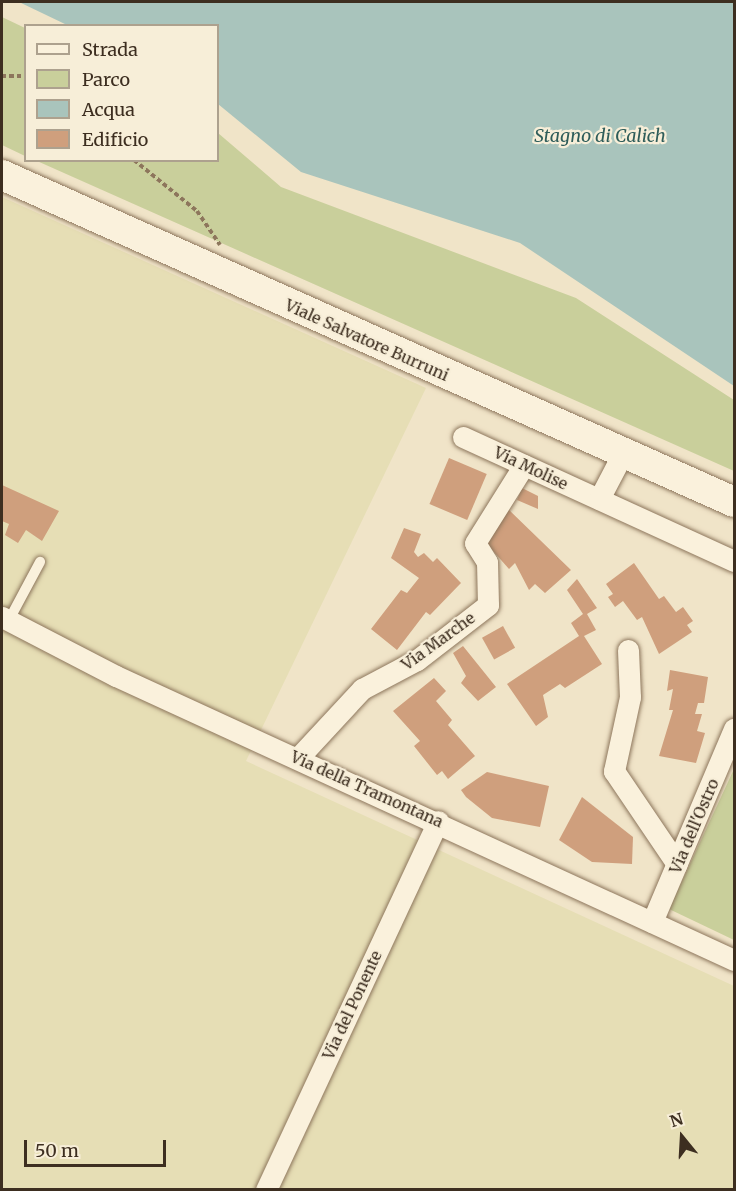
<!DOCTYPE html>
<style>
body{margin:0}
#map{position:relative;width:736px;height:1191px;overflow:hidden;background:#f0e4c8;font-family:Merriweather,serif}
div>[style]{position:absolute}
.farmland>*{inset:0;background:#e6deb5}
.green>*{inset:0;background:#c9cf9b}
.water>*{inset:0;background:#a9c4bc}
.building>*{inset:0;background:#cf9f7d;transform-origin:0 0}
.path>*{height:4px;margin-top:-2px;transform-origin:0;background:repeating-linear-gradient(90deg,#8d765c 0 4.5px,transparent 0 7.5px)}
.roads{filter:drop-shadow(0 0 2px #8d765c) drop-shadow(0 0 2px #8d765c)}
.service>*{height:10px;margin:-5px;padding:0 5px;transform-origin:5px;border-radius:5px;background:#faf1dc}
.minor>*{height:21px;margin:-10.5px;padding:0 10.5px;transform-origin:10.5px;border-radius:10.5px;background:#faf1dc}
.secondary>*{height:30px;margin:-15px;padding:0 15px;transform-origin:15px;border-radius:15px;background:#faf1dc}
span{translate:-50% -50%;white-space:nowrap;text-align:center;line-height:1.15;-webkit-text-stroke:4.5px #f7eed8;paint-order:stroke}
.street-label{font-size:16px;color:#3d2e20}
.water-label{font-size:18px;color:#2f5d5a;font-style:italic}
.frame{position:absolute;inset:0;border:3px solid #3d2e20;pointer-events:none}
.legend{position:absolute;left:24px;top:24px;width:195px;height:138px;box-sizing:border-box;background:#f7eed8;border:2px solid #ada18e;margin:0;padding:8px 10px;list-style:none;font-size:18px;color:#3d2e20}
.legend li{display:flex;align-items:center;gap:12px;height:30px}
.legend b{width:30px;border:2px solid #ada18e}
.north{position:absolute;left:652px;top:1107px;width:60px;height:60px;-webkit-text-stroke:4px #f7eed8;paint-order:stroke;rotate:342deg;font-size:16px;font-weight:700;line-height:24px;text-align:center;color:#3d2e20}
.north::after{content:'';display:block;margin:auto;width:21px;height:27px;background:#3d2e20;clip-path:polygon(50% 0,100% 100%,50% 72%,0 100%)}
.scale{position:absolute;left:24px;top:1140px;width:142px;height:27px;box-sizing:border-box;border:3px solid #3d2e20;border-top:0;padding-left:8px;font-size:18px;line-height:21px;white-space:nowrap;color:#3d2e20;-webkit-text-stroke:4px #f7eed8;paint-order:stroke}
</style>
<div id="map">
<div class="farmland">
<div style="clip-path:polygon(2px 197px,426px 388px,246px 761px,734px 986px,734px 1189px,2px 1190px)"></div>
</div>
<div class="green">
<div style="clip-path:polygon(2px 17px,25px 28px,25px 156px,2px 145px)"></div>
<div style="clip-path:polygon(218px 133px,281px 187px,576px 298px,734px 400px,734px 471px,37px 161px,218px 160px)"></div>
<div style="clip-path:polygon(734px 769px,734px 940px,669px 909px)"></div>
</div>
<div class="water">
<div style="clip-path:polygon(19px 2px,734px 2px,734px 386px,520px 243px,301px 172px,218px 104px,218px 26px,67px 25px)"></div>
</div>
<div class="building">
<div style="left:449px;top:458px;width:41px;height:50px;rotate:23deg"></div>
<div style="clip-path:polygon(2px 485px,59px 511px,42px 541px,26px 530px,18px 543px,5px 535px,9px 524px,2px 521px)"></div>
<div style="clip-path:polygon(522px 488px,538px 496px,538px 509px,517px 500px)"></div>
<div style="clip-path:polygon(508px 509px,571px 570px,545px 593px,535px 584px,529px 590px,515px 563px,509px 569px,486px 543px,484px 529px)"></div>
<div style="clip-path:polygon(404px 528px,421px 534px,414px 552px,418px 557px,424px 553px,433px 562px,437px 558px,461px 583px,430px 615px,426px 612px,397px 650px,371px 629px,401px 590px,407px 593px,419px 578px,391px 558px)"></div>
<div style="clip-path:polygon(634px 563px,659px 599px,664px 596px,676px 612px,683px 607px,693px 621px,687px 625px,692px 632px,659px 654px,642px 617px,637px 620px,623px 601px,615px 607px,608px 597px,613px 594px,606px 584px)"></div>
<div style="clip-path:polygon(577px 579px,597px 608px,587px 614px,596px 630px,584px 636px,602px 664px,565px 688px,560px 684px,543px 695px,548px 717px,536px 726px,507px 684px,579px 636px,571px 623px,583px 614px,567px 590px)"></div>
<div style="left:503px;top:626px;width:25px;height:24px;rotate:61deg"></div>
<div style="clip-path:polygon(463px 646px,496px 687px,478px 701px,461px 683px,466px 676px,453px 653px)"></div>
<div style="clip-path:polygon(670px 670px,708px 677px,704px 703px,698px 703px,695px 714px,702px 714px,697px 731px,705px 733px,696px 763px,659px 756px,673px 710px,669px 710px,673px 689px,667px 691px)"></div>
<div style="clip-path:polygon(434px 678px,446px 691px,436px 701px,452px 720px,448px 725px,475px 756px,448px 779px,442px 771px,437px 775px,414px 746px,420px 741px,393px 711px)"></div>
<div style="clip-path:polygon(487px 772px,549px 786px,540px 827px,492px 818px,466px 797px,461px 790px)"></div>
<div style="clip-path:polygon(582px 797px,633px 837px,632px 864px,592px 862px,559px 840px)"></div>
</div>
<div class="path">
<div style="left:2px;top:76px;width:24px"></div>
<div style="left:134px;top:160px;width:81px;rotate:39deg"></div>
<div style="left:197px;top:211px;width:41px;rotate:55.9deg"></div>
</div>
<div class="roads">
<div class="service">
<div style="left:9px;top:620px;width:66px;rotate:-61.9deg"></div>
</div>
<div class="minor">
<div style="left:463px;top:437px;width:298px;rotate:24.6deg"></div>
<div style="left:599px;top:499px;width:52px;rotate:-62.4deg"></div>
<div style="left:2px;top:617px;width:128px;rotate:27.4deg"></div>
<div style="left:116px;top:676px;width:680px;rotate:24.68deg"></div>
<div style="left:628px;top:650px;width:47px;rotate:87.6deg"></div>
<div style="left:630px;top:697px;width:76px;rotate:102.2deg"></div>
<div style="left:614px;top:771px;width:112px;rotate:55.9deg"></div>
<div style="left:298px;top:758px;width:94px;rotate:-47.2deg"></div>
<div style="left:362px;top:689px;width:62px;rotate:-27.8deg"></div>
<div style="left:417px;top:660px;width:90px;rotate:-37.8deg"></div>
<div style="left:488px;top:605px;width:43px;rotate:-91.3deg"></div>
<div style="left:487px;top:562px;width:22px;rotate:-122deg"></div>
<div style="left:475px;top:543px;width:92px;rotate:-57.9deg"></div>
<div style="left:652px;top:922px;width:210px;rotate:-67deg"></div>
<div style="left:266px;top:1190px;width:407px;rotate:-65deg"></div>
</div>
<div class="secondary">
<div style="left:2px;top:175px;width:802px;rotate:24.07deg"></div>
</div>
</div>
<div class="street-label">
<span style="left:367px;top:340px;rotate:24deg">Viale Salvatore Burruni</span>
<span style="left:531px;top:468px;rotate:25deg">Via Molise</span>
<span style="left:438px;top:641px;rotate:-36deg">Via Marche</span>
<span style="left:367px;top:789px;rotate:24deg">Via della Tramontana</span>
<span style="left:694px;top:826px;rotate:-67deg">Via dell'Ostro</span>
<span style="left:352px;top:1005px;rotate:-65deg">Via del Ponente</span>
</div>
<div class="water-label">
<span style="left:600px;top:136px">Stagno di Calich</span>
</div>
<div class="frame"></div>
<ul class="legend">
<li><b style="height:8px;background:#faf1dc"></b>Strada</li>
<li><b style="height:16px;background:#c9cf9b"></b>Parco</li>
<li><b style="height:16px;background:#a9c4bc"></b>Acqua</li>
<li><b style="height:16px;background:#cf9f7d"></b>Edificio</li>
</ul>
<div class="north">N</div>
<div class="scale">50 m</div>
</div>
